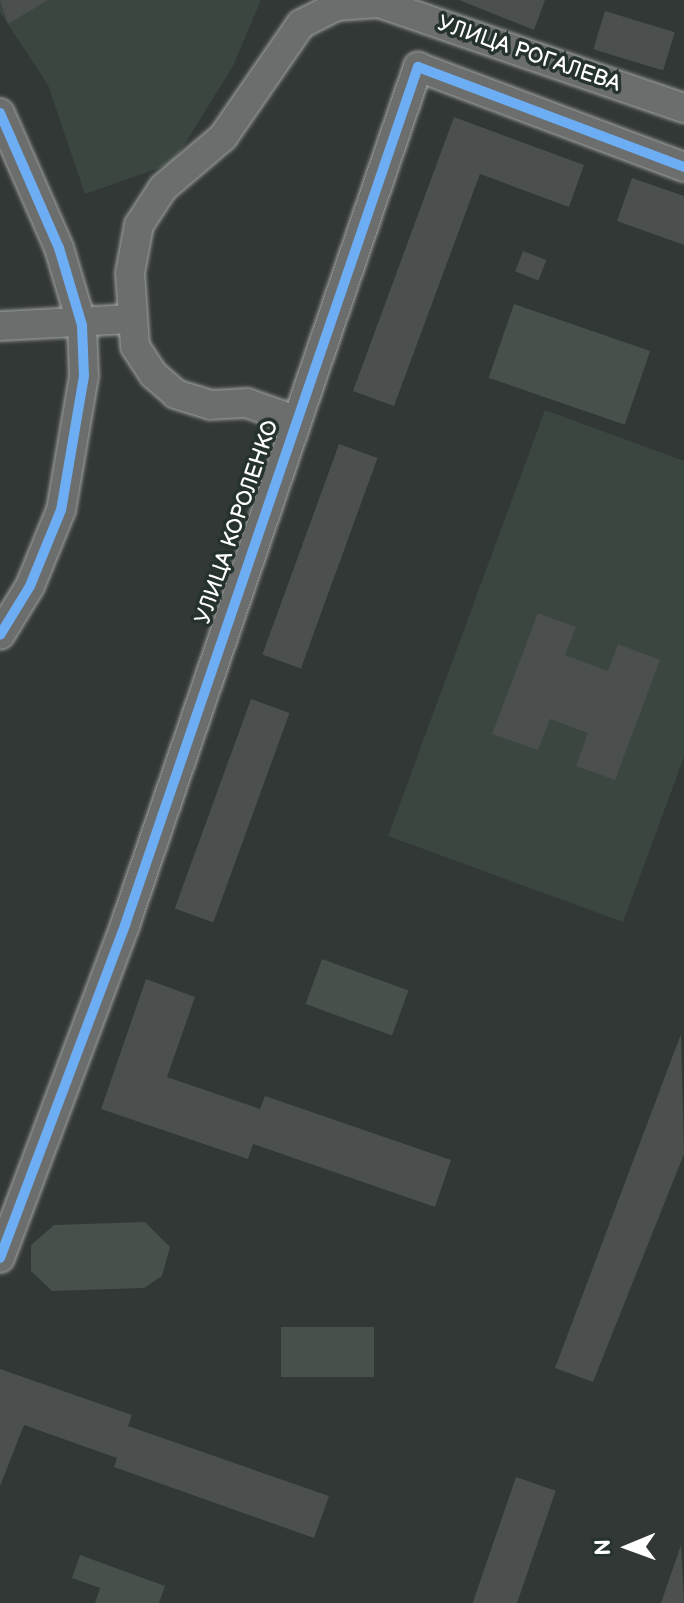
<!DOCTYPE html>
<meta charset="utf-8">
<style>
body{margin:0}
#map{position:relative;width:684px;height:1603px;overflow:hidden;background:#323835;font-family:"Balsamiq Sans",sans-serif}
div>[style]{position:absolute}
.built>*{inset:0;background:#3b4640}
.green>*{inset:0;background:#47504b;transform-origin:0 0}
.building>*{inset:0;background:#4b4f4d;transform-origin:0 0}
.roads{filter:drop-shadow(0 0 2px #a3a5a4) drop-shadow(0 0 2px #a3a5a4)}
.street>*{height:28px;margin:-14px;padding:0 14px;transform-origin:14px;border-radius:14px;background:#6b6e6d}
.cycleway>*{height:10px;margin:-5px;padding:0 5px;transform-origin:5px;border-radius:5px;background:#6dadf4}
span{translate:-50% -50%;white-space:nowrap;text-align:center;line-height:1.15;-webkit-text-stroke:7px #26332d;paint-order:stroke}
.street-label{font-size:22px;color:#fff}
.north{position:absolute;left:588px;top:1507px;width:80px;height:80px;-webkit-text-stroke:6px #26332d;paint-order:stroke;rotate:269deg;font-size:22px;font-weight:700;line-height:32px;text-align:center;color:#fff}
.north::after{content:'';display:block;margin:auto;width:28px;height:36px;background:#fff;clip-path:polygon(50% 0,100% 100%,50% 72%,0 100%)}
</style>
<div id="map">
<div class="built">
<div style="clip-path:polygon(0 0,261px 0,233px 66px,173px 163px,85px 194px,48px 85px,0 12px)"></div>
<div style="clip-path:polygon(545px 410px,684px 461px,684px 757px,623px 922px,388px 836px)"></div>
</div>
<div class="green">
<div style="left:514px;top:304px;width:144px;height:78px;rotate:19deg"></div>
<div style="left:322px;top:959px;width:92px;height:48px;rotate:20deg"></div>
<div style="clip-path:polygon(145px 1222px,170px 1247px,162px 1276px,144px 1288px,52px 1291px,31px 1271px,31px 1245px,54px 1225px)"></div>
<div style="left:281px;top:1327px;width:93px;height:50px"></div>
<div style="clip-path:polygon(80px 1555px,165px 1586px,159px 1603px,95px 1603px,100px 1588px,72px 1578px)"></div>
</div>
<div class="building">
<div style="clip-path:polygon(0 0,48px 0,8px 24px)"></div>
<div style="clip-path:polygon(459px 0,545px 0,534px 30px)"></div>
<div style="left:605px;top:11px;width:73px;height:40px;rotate:17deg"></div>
<div style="clip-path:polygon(454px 117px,584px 165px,569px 207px,480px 174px,394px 406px,353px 391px)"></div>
<div style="clip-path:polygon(632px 178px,684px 196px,684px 245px,617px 221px)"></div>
<div style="left:523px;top:251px;width:25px;height:22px;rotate:21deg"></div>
<div style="left:339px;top:444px;width:41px;height:224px;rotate:20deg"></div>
<div style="clip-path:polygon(538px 613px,576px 627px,565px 655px,608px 671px,618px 644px,660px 660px,615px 780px,576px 766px,588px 733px,550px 719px,538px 750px,492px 734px)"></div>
<div style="left:251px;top:699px;width:41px;height:223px;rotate:20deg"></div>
<div style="clip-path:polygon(146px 979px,195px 997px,167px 1077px,260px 1109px,265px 1096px,451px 1160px,435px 1207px,253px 1144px,248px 1159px,101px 1109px)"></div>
<div style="clip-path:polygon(681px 1034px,684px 1154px,593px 1382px,555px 1368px)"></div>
<div style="clip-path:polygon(0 1369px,132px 1415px,128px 1426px,329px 1496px,314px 1538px,114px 1467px,117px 1458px,24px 1425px,0 1486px)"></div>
<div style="left:516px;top:1477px;width:42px;height:134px;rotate:19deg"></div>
<div style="clip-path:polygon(681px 1545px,684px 1603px,661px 1603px)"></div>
</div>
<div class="roads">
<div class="street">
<div style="left:0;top:113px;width:147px;rotate:66.4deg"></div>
<div style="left:59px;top:248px;width:80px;rotate:73.4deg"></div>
<div style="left:82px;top:325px;width:51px;rotate:87.8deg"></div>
<div style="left:84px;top:376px;width:136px;rotate:99.7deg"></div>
<div style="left:61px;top:510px;width:82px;rotate:112.2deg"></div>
<div style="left:30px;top:586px;width:57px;rotate:121.5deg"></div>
<div style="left:0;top:326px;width:130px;rotate:-3.1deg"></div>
<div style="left:295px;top:420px;width:51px;rotate:-160.5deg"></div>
<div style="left:247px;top:403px;width:36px;rotate:177deg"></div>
<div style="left:211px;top:405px;width:37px;rotate:-163deg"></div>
<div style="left:176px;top:394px;width:30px;rotate:-139deg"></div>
<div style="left:153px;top:374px;width:33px;rotate:-123deg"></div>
<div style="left:135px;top:346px;width:73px;rotate:-93.9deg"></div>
<div style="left:130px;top:273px;width:49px;rotate:-79.4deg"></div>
<div style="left:139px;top:225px;width:44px;rotate:-57deg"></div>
<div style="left:163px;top:188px;width:79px;rotate:-40.4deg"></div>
<div style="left:223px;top:137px;width:137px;rotate:-55.4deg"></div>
<div style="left:301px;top:24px;width:40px;rotate:-26.6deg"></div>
<div style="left:337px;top:6px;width:42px;rotate:-4.1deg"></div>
<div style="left:379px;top:3px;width:323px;rotate:19deg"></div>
<div style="left:0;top:1258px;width:356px;rotate:-69.4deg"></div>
<div style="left:125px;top:925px;width:907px;rotate:-71.15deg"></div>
<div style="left:418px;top:67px;width:284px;rotate:20.6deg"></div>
</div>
</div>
<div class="cycleway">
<div style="left:0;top:113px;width:147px;rotate:66.4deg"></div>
<div style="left:59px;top:248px;width:80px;rotate:73.4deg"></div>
<div style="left:82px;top:325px;width:51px;rotate:87.8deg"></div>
<div style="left:84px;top:376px;width:136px;rotate:99.7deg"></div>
<div style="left:61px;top:510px;width:82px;rotate:112.2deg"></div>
<div style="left:30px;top:586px;width:57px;rotate:121.5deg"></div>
<div style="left:0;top:1258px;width:356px;rotate:-69.4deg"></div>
<div style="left:125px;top:925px;width:907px;rotate:-71.15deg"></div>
<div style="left:418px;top:67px;width:284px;rotate:20.6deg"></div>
</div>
<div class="street-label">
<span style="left:529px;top:54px;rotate:19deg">УЛИЦА РОГАЛЕВА</span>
<span style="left:237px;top:522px;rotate:-71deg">УЛИЦА КОРОЛЕНКО</span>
</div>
<div class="north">N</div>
</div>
